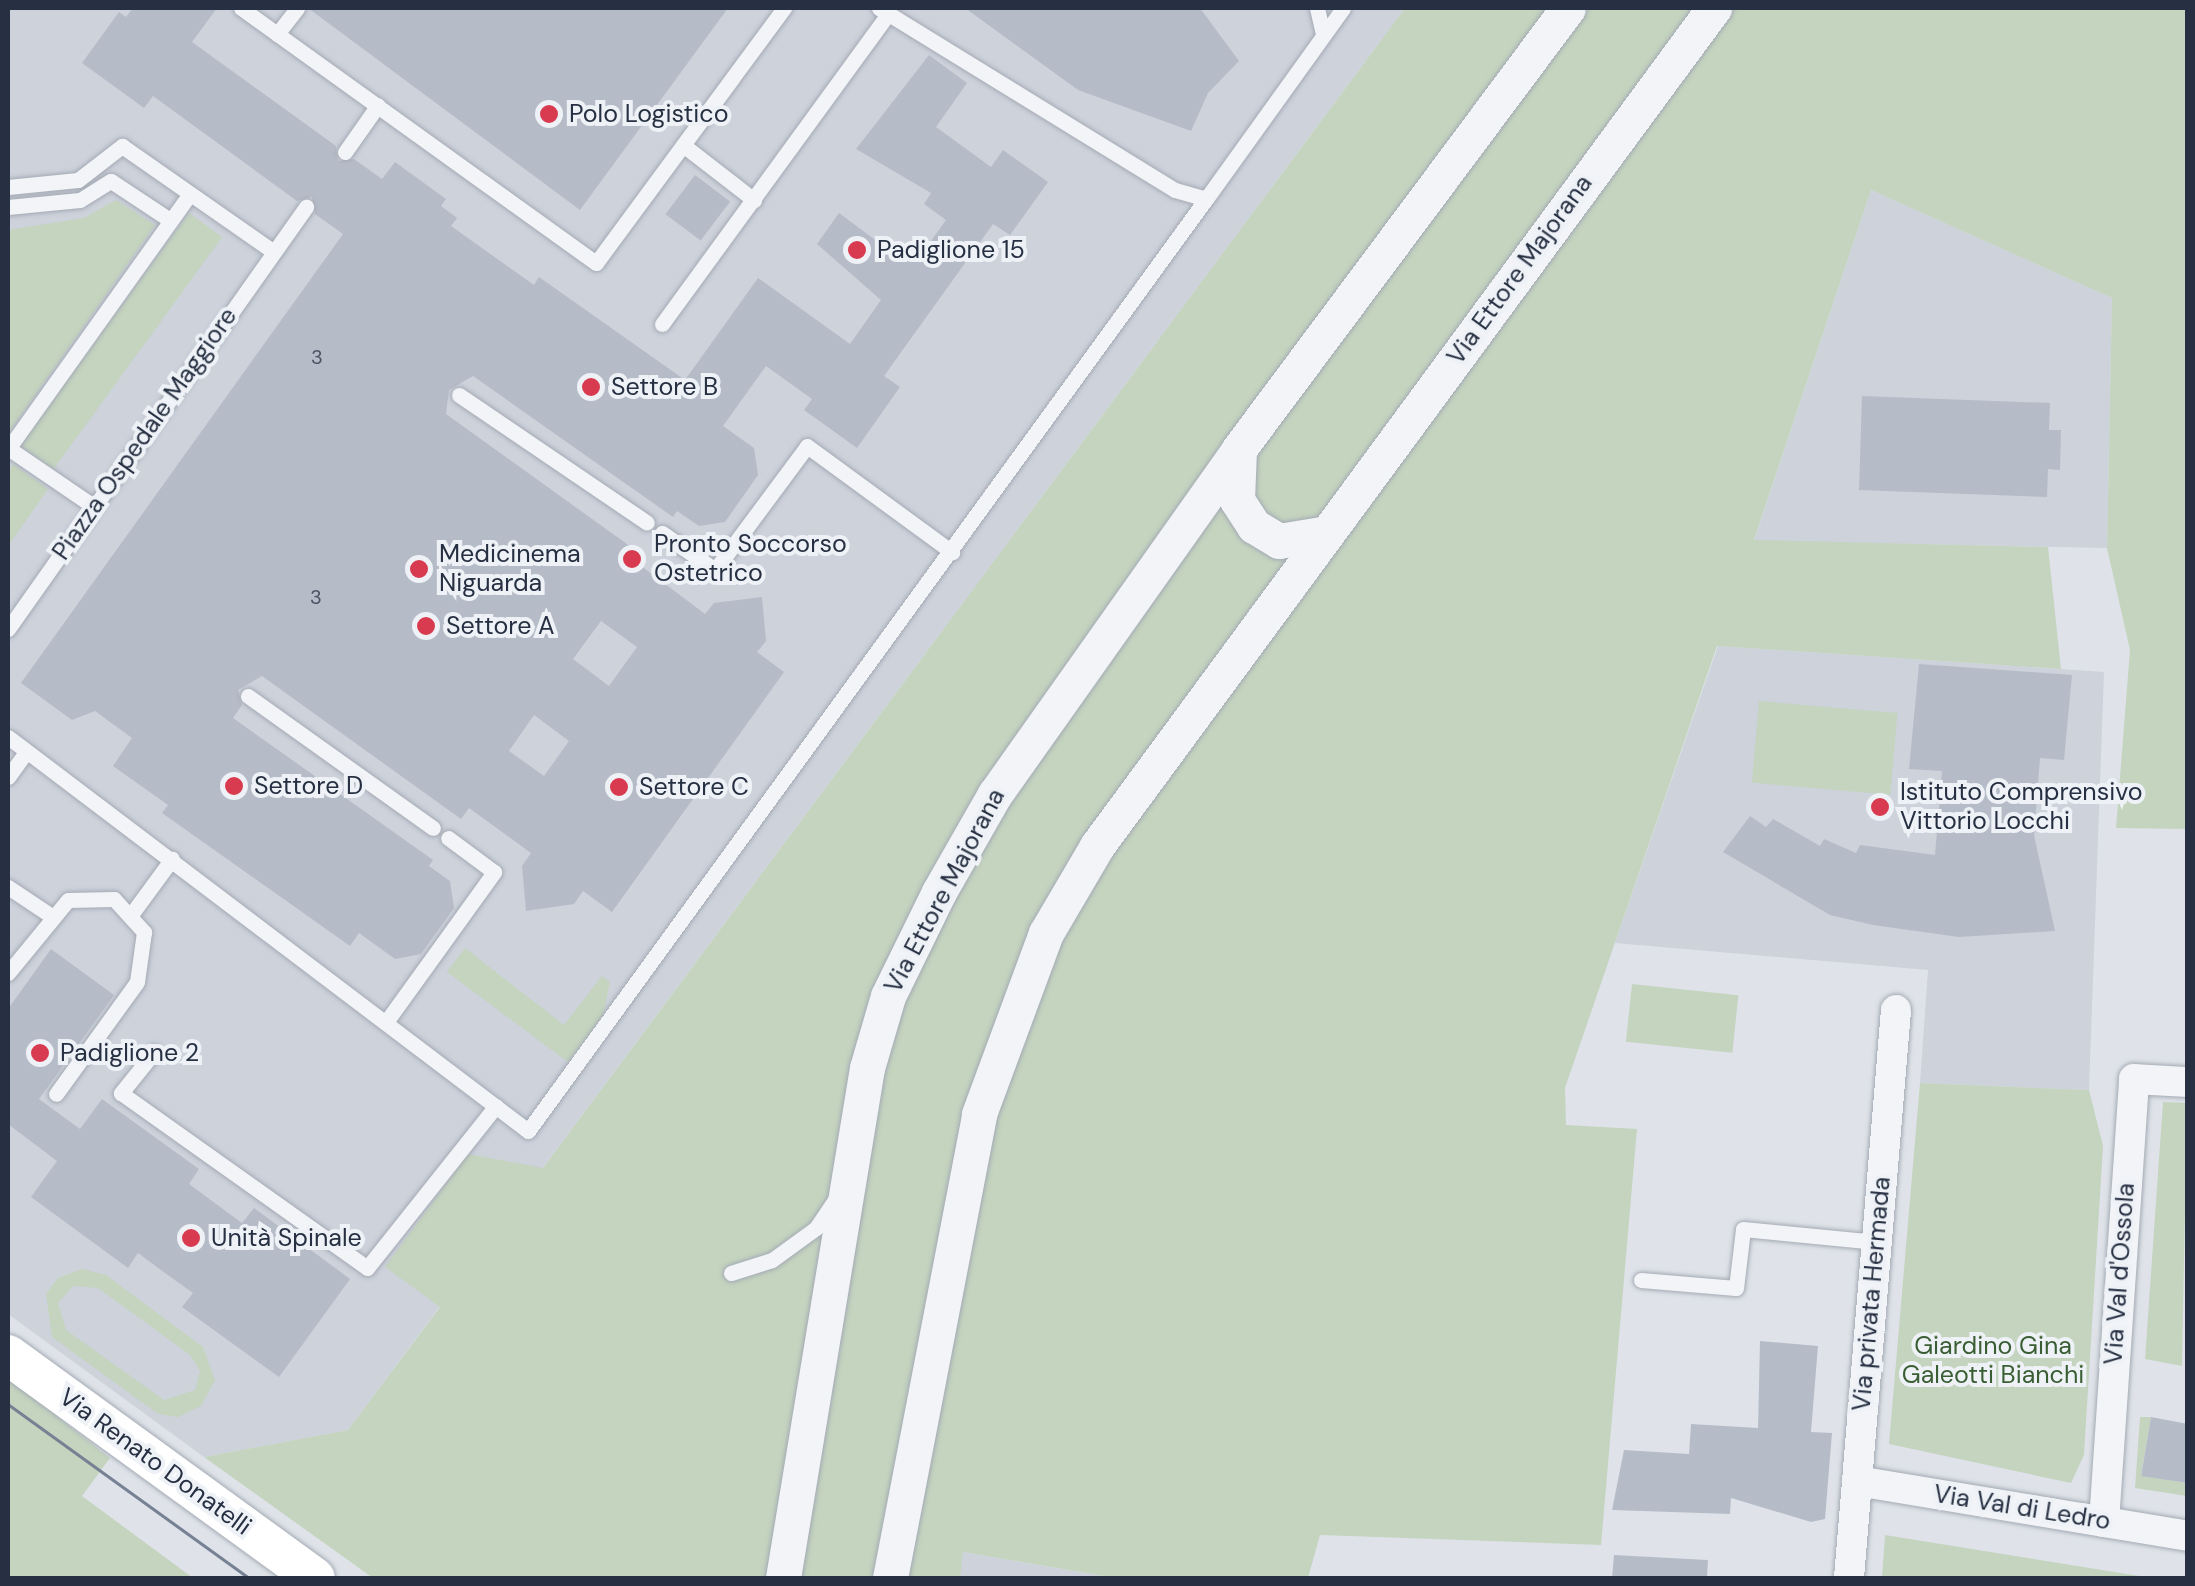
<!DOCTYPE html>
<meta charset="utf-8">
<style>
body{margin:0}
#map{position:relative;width:2195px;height:1586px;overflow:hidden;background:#dfe3e9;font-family:"DM Sans",sans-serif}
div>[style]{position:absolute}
.built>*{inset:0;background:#cdd2db}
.green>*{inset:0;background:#c4d4bf;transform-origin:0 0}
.building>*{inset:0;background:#b6bcc7;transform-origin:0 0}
.roads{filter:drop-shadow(0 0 2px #a4aab4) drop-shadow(0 0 2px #a4aab4)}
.service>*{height:15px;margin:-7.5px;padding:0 7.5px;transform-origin:7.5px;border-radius:7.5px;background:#f2f4f7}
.minor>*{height:30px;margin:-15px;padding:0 15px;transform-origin:15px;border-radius:15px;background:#f2f4f7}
.tertiary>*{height:35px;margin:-17.5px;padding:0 17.5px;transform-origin:17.5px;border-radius:17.5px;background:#f2f4f7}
.secondary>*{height:40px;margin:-20px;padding:0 20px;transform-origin:20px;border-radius:20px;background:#fff}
.tram>*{height:2.5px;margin:-1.25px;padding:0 1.25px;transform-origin:1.25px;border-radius:1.25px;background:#778194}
.dots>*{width:28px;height:28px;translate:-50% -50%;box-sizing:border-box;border:5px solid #eef2f7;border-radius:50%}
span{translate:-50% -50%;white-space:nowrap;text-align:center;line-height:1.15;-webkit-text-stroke:8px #eef2f7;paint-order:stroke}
.number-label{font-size:20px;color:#4a5363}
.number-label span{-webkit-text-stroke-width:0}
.poi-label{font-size:25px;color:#263042}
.left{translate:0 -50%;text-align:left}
.street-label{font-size:25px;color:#263042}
.park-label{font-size:25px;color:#3a5e33}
.frame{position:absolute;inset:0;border:10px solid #263042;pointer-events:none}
</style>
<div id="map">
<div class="built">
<div style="clip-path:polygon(8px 8px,1405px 8px,348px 1430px,204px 1457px,8px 1314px)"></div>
<div style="clip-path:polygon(1871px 190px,2112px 298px,2107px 548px,1754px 541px)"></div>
<div style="clip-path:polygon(1718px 646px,2104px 672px,2089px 1090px,1920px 1083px,1928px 970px,1615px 943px)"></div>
<div style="clip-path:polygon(962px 1552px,1115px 1578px,960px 1578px)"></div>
</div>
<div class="green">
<div style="clip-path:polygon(1405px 8px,2187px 8px,2187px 829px,2116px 828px,2130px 650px,2107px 548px,2112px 298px,1871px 190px,1754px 540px,2048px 547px,2061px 669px,1717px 646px,1565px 1088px,1566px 1125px,1637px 1129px,1601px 1545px,1320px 1535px,1308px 1578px,1115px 1578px,963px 1552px,960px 1578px,373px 1578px,204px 1457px,348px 1430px,440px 1307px,385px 1267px,468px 1154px,543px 1168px)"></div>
<div style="clip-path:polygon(116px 200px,155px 225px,8px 434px,8px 230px,84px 218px)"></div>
<div style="left:189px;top:213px;width:41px;height:287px;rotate:36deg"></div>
<div style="clip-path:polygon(13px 464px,48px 489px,8px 546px,8px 472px)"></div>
<div style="left:1759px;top:701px;width:139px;height:82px;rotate:5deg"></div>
<div style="clip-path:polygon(465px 948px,564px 1025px,602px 976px,610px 982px,603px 1016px,568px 1062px,447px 972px)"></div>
<div style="left:1632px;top:984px;width:107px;height:58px;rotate:6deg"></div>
<div style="clip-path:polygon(1920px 1083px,2089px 1090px,2103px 1146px,2084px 1455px,2071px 1483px,1889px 1444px)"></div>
<div style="clip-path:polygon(2163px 1102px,2187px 1103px,2182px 1366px,2145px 1359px)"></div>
<div style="clip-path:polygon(evenodd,82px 1269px,106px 1275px,203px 1347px,215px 1380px,201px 1406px,178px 1417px,158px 1414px,52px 1337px,46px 1294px,58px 1278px,82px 1269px,73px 1286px,98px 1288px,190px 1355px,200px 1371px,195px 1390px,164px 1400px,66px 1330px,58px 1303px,73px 1286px)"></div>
<div style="clip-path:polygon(8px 1378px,110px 1458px,82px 1496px,193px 1578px,8px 1578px)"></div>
<div style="clip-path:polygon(2140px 1417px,2151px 1417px,2141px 1475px,2187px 1483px,2187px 1496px,2135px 1488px)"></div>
<div style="clip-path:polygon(1885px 1535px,2152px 1578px,1882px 1578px)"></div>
</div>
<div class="building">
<div style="clip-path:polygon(evenodd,133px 8px,217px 8px,192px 42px,336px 146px,338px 161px,354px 159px,382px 179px,395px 162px,446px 199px,441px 206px,457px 218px,451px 226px,534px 285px,539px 277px,685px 380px,758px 278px,850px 344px,881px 300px,817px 244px,839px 213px,894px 254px,900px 246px,918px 259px,946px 220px,924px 204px,931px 193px,856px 149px,929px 55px,967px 83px,936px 127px,991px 167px,1003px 150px,1048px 182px,1010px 235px,993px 224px,884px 376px,900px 387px,857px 448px,804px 410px,812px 399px,766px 366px,723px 426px,754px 448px,758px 475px,725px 522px,699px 526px,677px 511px,673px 517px,473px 376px,449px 390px,446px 414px,645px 557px,640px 565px,705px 614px,714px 603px,762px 597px,766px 641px,757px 652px,784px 672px,612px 912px,583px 891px,574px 904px,526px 911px,522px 866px,531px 853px,469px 808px,461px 819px,262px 676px,238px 690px,242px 705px,233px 718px,433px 860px,429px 866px,450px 881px,454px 908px,421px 954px,395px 959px,359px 933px,350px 946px,162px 813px,168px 805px,113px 766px,132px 738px,95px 711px,72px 720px,21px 683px,343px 234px,315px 214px,312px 197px,297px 201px,153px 96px,144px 108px,82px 63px,119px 12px,126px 17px,133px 8px,601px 621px,637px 647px,609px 686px,573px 659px,601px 621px,133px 8px,534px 715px,569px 741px,544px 776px,509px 751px,534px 715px)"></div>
<div style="clip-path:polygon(308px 8px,728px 8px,580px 210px)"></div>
<div style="clip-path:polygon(965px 8px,1200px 8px,1239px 61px,1208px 93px,1191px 131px,1078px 90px)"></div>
<div style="left:695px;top:175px;width:44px;height:49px;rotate:37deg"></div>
<div style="clip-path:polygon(1862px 396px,2050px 403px,2049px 430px,2061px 430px,2060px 470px,2048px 469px,2047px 497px,1859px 490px)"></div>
<div style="clip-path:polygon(1919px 664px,2072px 675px,2064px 760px,2040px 758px,2034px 835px,2055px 931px,1959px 937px,1873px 925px,1830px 915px,1723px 852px,1750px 816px,1766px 827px,1773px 819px,1820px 846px,1824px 839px,1856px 853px,1860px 845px,1935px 855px,1942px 771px,1909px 769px)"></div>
<div style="clip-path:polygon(51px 949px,114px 995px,39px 1099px,80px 1129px,102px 1099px,199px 1169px,189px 1184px,242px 1223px,254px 1208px,350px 1279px,279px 1377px,182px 1307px,193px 1293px,165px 1273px,138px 1253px,128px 1268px,31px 1197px,57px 1161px,8px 1124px,8px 1009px)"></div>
<div style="clip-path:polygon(1760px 1341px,1818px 1346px,1811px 1432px,1832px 1433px,1825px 1519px,1811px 1522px,1731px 1498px,1730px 1514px,1612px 1510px,1624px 1450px,1689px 1454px,1691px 1424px,1758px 1428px)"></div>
<div style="clip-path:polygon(2151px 1417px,2188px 1424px,2188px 1483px,2141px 1476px)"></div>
<div style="clip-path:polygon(1614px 1555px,1708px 1560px,1707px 1578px,1612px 1578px)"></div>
</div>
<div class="roads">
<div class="service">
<div style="left:241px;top:8px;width:437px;rotate:35.7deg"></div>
<div style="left:596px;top:263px;width:317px;rotate:-53.6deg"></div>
<div style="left:879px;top:8px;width:347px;rotate:31.6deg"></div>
<div style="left:1175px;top:190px;width:32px;rotate:16deg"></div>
<div style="left:1206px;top:199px;width:235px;rotate:-54.3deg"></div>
<div style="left:1317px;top:8px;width:27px;rotate:77deg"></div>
<div style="left:277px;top:34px;width:33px;rotate:-52deg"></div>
<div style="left:683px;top:145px;width:90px;rotate:37.8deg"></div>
<div style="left:345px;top:152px;width:57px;rotate:-54.9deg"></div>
<div style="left:8px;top:187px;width:70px;rotate:-5.7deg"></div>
<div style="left:78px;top:180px;width:56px;rotate:-37.7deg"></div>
<div style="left:122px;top:146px;width:185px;rotate:34.9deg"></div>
<div style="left:8px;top:207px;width:72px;rotate:-5.6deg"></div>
<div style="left:80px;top:200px;width:36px;rotate:-32deg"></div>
<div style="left:111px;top:181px;width:71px;rotate:33.5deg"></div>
<div style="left:662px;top:324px;width:384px;rotate:-53.9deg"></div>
<div style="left:459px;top:395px;width:227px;rotate:34.2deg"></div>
<div style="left:8px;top:448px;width:103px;rotate:34.3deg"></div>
<div style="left:8px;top:449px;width:313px;rotate:-54.5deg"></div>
<div style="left:662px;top:533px;width:65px;rotate:34.9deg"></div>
<div style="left:715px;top:570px;width:154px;rotate:-53.4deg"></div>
<div style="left:807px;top:446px;width:180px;rotate:36.2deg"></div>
<div style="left:8px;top:629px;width:517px;rotate:-54.77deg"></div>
<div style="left:248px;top:696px;width:227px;rotate:35.5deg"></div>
<div style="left:8px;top:737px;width:652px;rotate:37.15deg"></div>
<div style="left:528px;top:1131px;width:1153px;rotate:-53.97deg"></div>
<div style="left:8px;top:777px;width:31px;rotate:-54deg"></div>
<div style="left:8px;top:887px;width:50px;rotate:33.7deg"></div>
<div style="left:133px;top:912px;width:66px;rotate:-53.7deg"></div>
<div style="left:8px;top:973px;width:94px;rotate:-50.6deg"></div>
<div style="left:68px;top:900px;width:46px;rotate:-1.2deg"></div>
<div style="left:114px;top:899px;width:45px;rotate:47.7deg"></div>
<div style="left:144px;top:932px;width:50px;rotate:98deg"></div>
<div style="left:137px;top:982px;width:138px;rotate:125.9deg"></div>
<div style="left:386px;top:1022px;width:185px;rotate:-54.2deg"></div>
<div style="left:494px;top:872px;width:57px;rotate:-143.5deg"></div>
<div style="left:154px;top:1052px;width:53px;rotate:128.8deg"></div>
<div style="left:121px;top:1093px;width:302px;rotate:35.4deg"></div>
<div style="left:367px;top:1268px;width:207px;rotate:-51.5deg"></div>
<div style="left:731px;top:1273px;width:43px;rotate:-17.6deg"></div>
<div style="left:772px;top:1260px;width:54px;rotate:-36deg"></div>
<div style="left:816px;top:1228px;width:34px;rotate:-56deg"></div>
<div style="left:1641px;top:1280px;width:95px;rotate:4.8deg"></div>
<div style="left:1736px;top:1288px;width:59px;rotate:-83.2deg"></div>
<div style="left:1743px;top:1229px;width:134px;rotate:5.6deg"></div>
</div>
<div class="minor">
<div style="left:1857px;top:1481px;width:336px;rotate:9.4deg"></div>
<div style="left:2104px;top:1522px;width:444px;rotate:-86.1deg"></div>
<div style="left:2134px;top:1079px;width:54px;rotate:3.2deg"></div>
<div style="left:1849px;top:1578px;width:570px;rotate:-85.27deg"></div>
</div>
<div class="tertiary">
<div style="left:1239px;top:450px;width:50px;rotate:92.3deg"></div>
<div style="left:1237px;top:500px;width:31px;rotate:57deg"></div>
<div style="left:1254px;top:526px;width:29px;rotate:31deg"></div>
<div style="left:1279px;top:541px;width:49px;rotate:-9.5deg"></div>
<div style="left:783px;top:1578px;width:517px;rotate:-80.65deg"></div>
<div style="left:867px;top:1068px;width:75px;rotate:-73.7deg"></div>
<div style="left:888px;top:996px;width:116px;rotate:-63.9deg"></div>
<div style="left:939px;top:892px;width:113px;rotate:-60.3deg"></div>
<div style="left:995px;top:794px;width:423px;rotate:-54.7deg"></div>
<div style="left:1239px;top:449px;width:550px;rotate:-53.28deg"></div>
<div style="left:890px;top:1578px;width:472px;rotate:-79.1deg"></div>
<div style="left:979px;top:1114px;width:193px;rotate:-69.7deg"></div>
<div style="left:1046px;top:933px;width:101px;rotate:-59.6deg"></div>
<div style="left:1097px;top:846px;width:1041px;rotate:-53.64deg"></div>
</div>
<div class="secondary">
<div style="left:8px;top:1355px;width:379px;rotate:36deg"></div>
</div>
</div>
<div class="tram">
<div style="left:8px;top:1404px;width:297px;rotate:35.8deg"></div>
</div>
<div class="dots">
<div style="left:549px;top:114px;background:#d83a4f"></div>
<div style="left:857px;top:250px;background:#d83a4f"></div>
<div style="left:591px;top:387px;background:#d83a4f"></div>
<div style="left:632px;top:559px;background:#d83a4f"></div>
<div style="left:419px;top:569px;background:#d83a4f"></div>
<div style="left:426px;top:626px;background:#d83a4f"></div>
<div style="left:234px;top:786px;background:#d83a4f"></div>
<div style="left:619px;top:787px;background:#d83a4f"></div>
<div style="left:1880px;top:807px;background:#d83a4f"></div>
<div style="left:40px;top:1053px;background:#d83a4f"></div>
<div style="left:191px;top:1238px;background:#d83a4f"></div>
</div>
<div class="number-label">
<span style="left:317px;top:357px">3</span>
<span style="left:316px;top:597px">3</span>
</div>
<div class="poi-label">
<span class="left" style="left:569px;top:114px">Polo Logistico</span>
<span class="left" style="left:877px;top:250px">Padiglione 15</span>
<span class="left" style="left:611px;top:387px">Settore B</span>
<span class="left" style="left:654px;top:559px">Pronto Soccorso<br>Ostetrico</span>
<span class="left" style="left:439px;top:569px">Medicinema<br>Niguarda</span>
<span class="left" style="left:446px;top:626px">Settore A</span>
<span class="left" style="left:254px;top:786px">Settore D</span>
<span class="left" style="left:639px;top:787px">Settore C</span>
<span class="left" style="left:1900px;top:807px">Istituto Comprensivo<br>Vittorio Locchi</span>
<span class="left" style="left:60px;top:1053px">Padiglione 2</span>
<span class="left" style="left:211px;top:1238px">Unità Spinale</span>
</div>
<div class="street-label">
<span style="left:1520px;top:270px;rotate:-54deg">Via Ettore Majorana</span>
<span style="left:145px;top:434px;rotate:-55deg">Piazza Ospedale Maggiore</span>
<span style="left:945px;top:891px;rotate:-62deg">Via Ettore Majorana</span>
<span style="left:2120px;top:1274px;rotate:-86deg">Via Val d'Ossola</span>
<span style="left:1872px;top:1294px;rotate:-85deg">Via privata Hermada</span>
<span style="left:155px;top:1462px;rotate:36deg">Via Renato Donatelli</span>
<span style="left:2022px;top:1508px;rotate:9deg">Via Val di Ledro</span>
</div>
<div class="park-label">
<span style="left:1993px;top:1361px">Giardino Gina<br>Galeotti Bianchi</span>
</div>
<div class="frame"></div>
</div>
